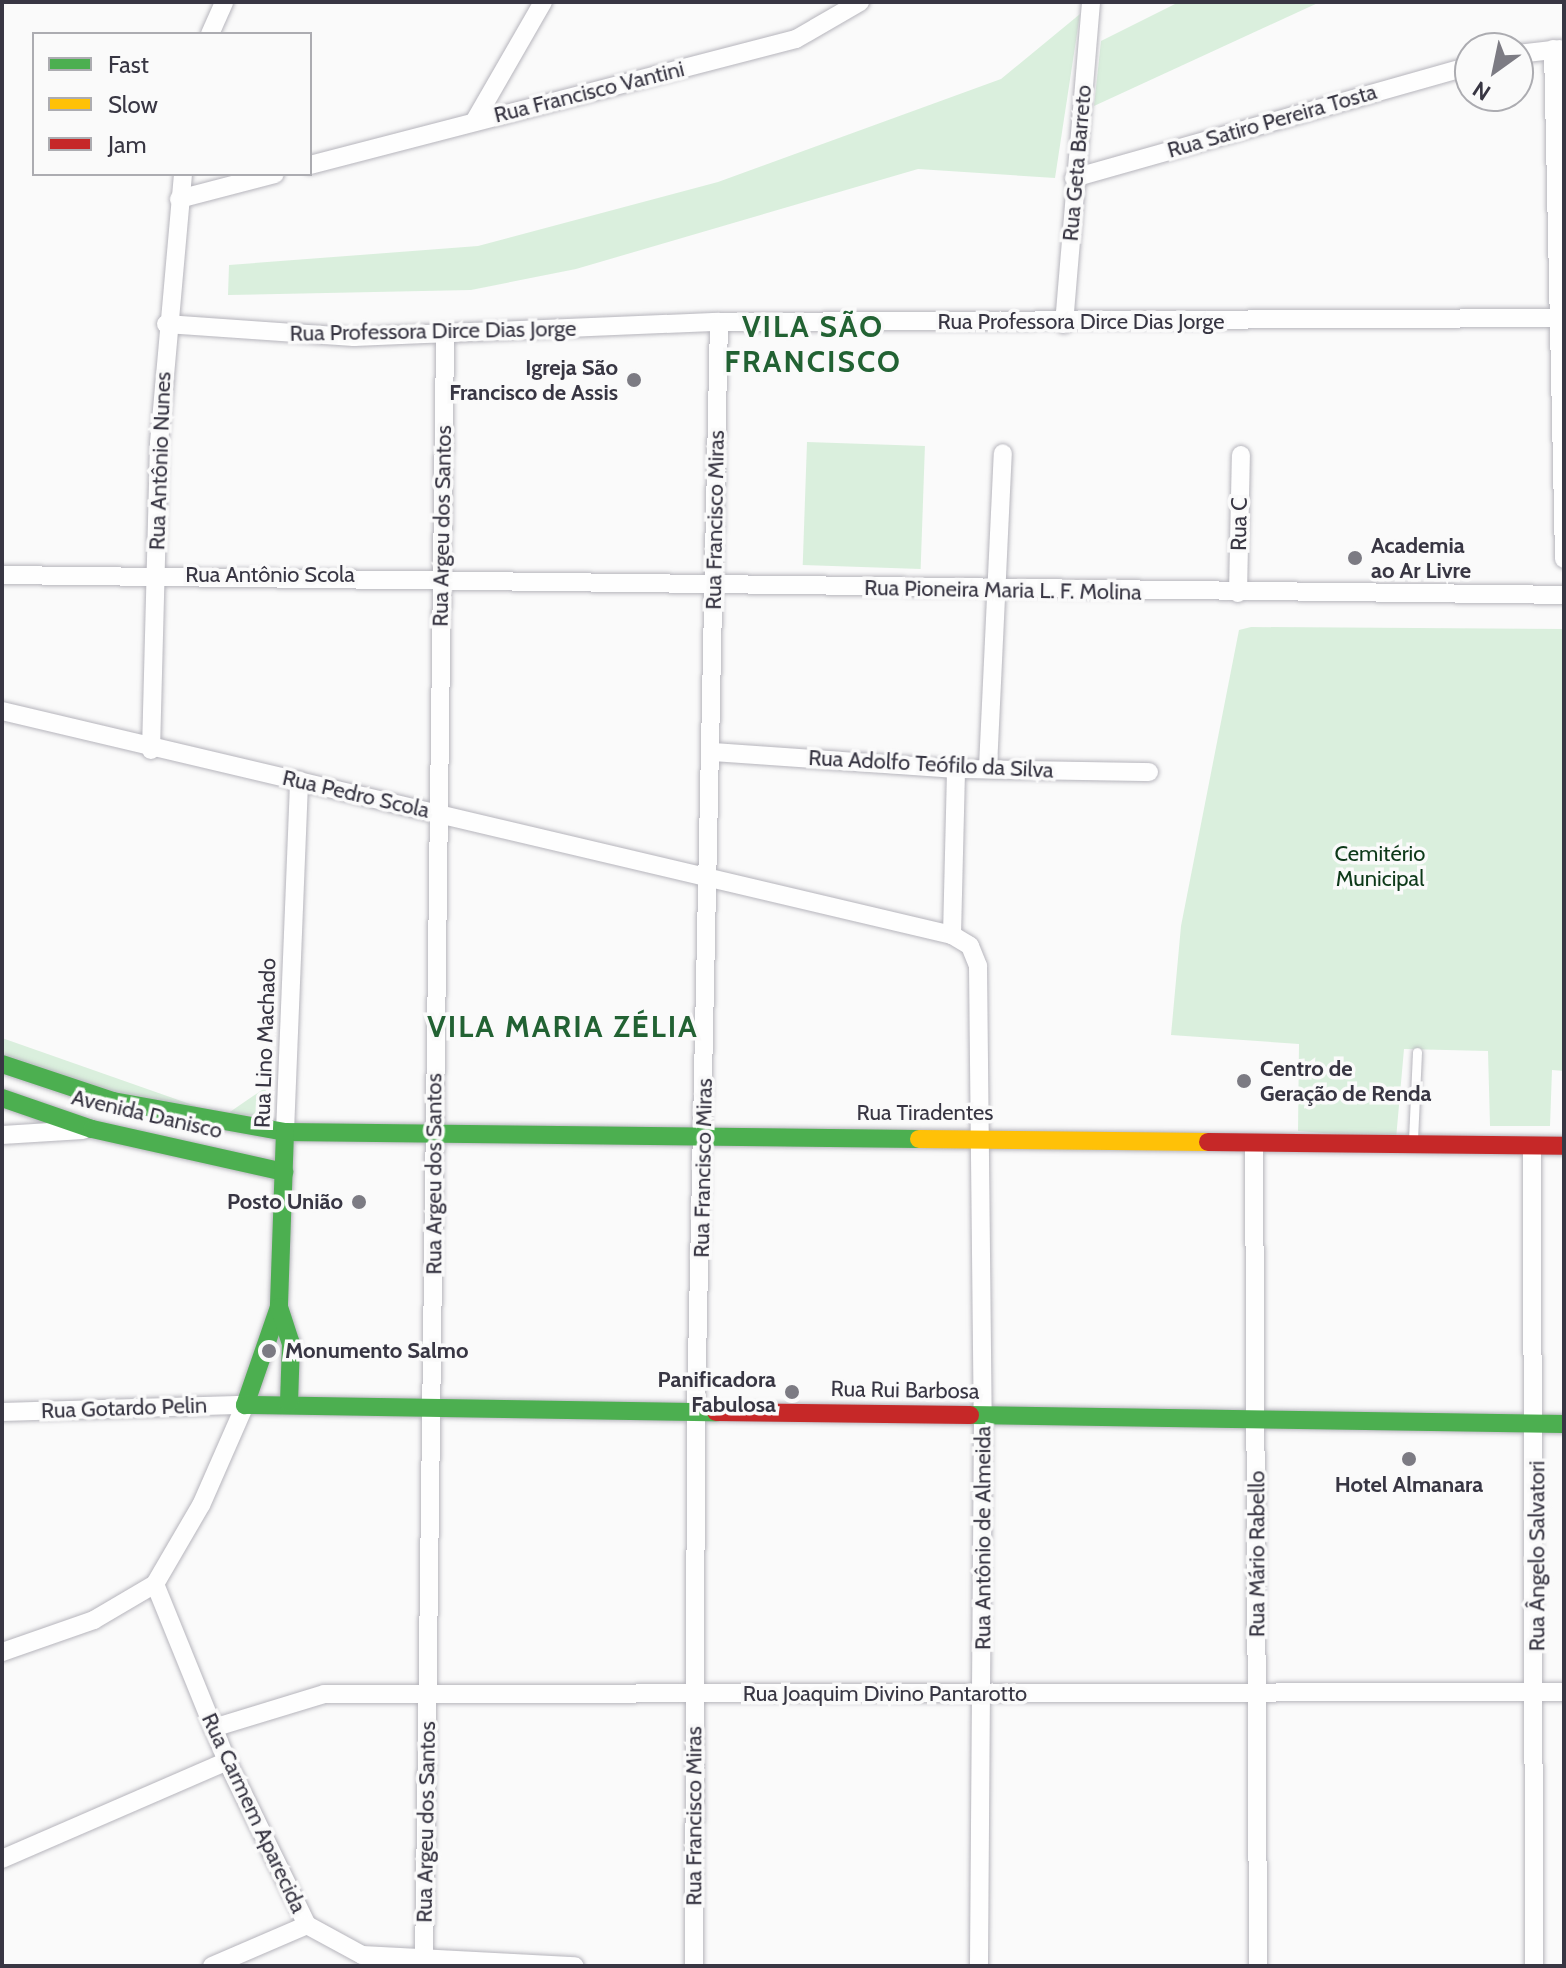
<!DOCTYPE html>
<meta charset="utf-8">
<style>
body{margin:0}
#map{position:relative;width:1566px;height:1968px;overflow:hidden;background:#fafafa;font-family:Cabin,sans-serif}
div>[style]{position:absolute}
.green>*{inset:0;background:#daefdd;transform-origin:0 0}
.roads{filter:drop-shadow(0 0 2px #b6b5bc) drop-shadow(0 0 2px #b6b5bc)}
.lane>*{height:9px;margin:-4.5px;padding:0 4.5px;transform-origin:4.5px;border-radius:4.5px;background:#fefefe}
.street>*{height:18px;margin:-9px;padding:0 9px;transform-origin:9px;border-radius:9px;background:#fefefe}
.fast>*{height:18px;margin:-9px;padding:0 9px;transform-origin:9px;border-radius:9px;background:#4caf50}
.slow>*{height:18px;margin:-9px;padding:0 9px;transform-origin:9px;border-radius:9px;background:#ffc107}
.jam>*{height:18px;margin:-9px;padding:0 9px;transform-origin:9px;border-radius:9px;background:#c62828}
.dots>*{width:22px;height:22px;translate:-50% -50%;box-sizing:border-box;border:4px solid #fafafa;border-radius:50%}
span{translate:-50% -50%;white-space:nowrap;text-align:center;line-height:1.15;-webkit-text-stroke:7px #fafafa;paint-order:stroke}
.street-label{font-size:22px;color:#383643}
.poi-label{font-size:22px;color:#383643;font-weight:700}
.right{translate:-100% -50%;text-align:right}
.left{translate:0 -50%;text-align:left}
.park-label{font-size:22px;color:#0d3919}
.district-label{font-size:30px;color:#226233;font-weight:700;letter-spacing:2px}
.frame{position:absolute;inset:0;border:4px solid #383643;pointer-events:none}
.legend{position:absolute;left:32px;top:32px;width:280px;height:144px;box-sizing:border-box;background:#fafafa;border:2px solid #acacb1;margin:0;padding:10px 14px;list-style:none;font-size:24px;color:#383643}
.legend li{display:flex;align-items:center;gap:16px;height:40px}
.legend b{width:40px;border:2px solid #acacb1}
.north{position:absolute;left:1454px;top:32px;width:80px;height:80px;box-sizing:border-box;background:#fafafa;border:2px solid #acacb1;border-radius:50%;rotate:213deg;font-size:22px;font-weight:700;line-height:32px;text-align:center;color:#383643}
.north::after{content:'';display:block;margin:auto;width:28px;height:36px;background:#7c7b83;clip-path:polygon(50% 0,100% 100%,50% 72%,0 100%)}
</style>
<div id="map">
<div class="green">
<div style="clip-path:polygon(1179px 2px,1320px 2px,1094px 106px,1101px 41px)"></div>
<div style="clip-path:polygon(1080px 14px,1055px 178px,918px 169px,576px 269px,471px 290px,228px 295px,229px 265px,478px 246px,718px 182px,1001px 79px)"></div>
<div style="left:807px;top:442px;width:118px;height:123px;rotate:2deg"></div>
<div style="clip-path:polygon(1251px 627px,1564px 629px,1564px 1071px,1552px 1070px,1550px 1126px,1490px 1126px,1488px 1051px,1404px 1049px,1396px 1139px,1298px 1131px,1299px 1044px,1171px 1035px,1181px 926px,1239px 630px)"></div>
<div style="clip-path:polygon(2px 1038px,224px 1116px,272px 1083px,254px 1115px,224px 1116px,155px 1105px,2px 1056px)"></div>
</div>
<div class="roads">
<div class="lane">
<div style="left:1413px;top:1140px;width:88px;rotate:-87.4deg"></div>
</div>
<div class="street">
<div style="left:210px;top:34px;width:35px;rotate:-66deg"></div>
<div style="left:1553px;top:49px;width:510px;rotate:88.76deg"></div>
<div style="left:1518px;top:54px;width:43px;rotate:-6.6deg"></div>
<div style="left:474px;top:122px;width:138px;rotate:-60.1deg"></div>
<div style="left:310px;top:165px;width:502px;rotate:-14.53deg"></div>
<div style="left:796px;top:39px;width:74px;rotate:-30deg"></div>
<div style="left:1074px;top:178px;width:412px;rotate:-15.8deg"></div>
<div style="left:179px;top:199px;width:99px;rotate:-14.6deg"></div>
<div style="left:166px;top:324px;width:188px;rotate:4deg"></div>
<div style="left:354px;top:337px;width:365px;rotate:-2.4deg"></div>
<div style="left:719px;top:322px;width:845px;rotate:-0.27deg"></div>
<div style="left:1064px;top:324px;width:323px;rotate:-85.2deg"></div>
<div style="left:2px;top:575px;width:1562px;rotate:0.73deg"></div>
<div style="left:1238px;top:593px;width:138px;rotate:-88.8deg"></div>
<div style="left:2px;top:711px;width:976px;rotate:13.27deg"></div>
<div style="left:952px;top:935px;width:21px;rotate:31deg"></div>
<div style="left:970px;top:946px;width:22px;rotate:68deg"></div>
<div style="left:978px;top:966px;width:450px;rotate:89.4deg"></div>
<div style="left:983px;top:1416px;width:550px;rotate:90.42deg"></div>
<div style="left:151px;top:750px;width:307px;rotate:-88.5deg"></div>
<div style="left:159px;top:443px;width:270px;rotate:-84.9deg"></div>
<div style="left:713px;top:752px;width:244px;rotate:4deg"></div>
<div style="left:956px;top:769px;width:193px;rotate:0.9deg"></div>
<div style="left:988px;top:767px;width:314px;rotate:-87.3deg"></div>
<div style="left:952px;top:935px;width:166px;rotate:-88.6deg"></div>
<div style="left:285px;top:1132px;width:352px;rotate:-87.7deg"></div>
<div style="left:2px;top:1135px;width:81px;rotate:-3.5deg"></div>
<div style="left:1254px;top:1143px;width:823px;rotate:89.72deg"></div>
<div style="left:1532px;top:1146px;width:820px;rotate:89.86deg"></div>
<div style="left:2px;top:1412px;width:243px;rotate:-1.7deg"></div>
<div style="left:245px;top:1405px;width:109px;rotate:113.7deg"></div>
<div style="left:201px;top:1505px;width:91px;rotate:120.2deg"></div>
<div style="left:155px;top:1584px;width:71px;rotate:149.5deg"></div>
<div style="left:94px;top:1620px;width:97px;rotate:160.8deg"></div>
<div style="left:155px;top:1584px;width:191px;rotate:67.9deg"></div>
<div style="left:227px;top:1761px;width:182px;rotate:64deg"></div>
<div style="left:307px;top:1925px;width:63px;rotate:28.6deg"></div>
<div style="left:362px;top:1955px;width:213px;rotate:3deg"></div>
<div style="left:213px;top:1728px;width:116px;rotate:-17deg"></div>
<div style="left:324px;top:1694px;width:1240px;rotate:-0.09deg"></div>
<div style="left:2px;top:1859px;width:245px;rotate:-23.5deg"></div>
<div style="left:212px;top:1966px;width:103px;rotate:-23.3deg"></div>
<div style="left:424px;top:1966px;width:1632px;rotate:-89.26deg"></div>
<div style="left:694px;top:1966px;width:556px;rotate:-89.79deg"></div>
<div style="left:696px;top:1410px;width:1088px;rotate:-88.79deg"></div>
</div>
<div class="fast">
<div style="left:2px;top:1064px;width:117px;rotate:18.4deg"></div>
<div style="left:113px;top:1101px;width:175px;rotate:10.2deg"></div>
<div style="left:285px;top:1132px;width:634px;rotate:0.63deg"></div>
<div style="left:2px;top:1098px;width:95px;rotate:19deg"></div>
<div style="left:92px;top:1129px;width:197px;rotate:12.6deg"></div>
<div style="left:285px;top:1132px;width:175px;rotate:92deg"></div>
<div style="left:279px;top:1307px;width:104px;rotate:109.1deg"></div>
<div style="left:245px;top:1405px;width:471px;rotate:0.9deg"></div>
<div style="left:279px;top:1307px;width:38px;rotate:72deg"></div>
<div style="left:291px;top:1343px;width:60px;rotate:91.9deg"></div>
<div style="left:970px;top:1415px;width:594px;rotate:0.87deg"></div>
</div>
<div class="slow">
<div style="left:919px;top:1139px;width:289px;rotate:0.6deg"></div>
</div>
<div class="jam">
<div style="left:1208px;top:1142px;width:356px;rotate:0.6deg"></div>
<div style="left:716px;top:1412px;width:254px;rotate:0.7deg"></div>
</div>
</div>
<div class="dots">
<div style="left:634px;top:380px;background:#7c7b83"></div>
<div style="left:1355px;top:558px;background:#7c7b83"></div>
<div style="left:1244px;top:1081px;background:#7c7b83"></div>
<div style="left:359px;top:1202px;background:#7c7b83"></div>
<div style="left:269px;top:1351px;background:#7c7b83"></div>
<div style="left:792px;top:1392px;background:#7c7b83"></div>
<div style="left:1409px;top:1459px;background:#7c7b83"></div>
</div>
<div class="street-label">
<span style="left:589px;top:92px;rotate:-14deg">Rua Francisco Vantini</span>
<span style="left:1272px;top:121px;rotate:-16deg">Rua Satiro Pereira Tosta</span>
<span style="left:1077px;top:163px;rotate:-85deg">Rua Geta Barreto</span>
<span style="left:1081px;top:322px">Rua Professora Dirce Dias Jorge</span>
<span style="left:433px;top:331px;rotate:-1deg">Rua Professora Dirce Dias Jorge</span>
<span style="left:160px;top:461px;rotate:-88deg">Rua Antônio Nunes</span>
<span style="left:715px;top:520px;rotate:-89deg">Rua Francisco Miras</span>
<span style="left:1239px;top:524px;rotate:-89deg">Rua C</span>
<span style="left:442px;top:526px;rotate:-89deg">Rua Argeu dos Santos</span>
<span style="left:270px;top:575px">Rua Antônio Scola</span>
<span style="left:1003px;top:590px;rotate:1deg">Rua Pioneira Maria L. F. Molina</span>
<span style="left:931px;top:764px;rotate:3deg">Rua Adolfo Teófilo da Silva</span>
<span style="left:356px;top:794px;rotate:13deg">Rua Pedro Scola</span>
<span style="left:265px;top:1043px;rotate:-88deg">Rua Lino Machado</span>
<span style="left:925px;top:1113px">Rua Tiradentes</span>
<span style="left:147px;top:1114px;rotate:13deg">Avenida Danisco</span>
<span style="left:703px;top:1168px;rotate:-89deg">Rua Francisco Miras</span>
<span style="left:434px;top:1174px;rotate:-90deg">Rua Argeu dos Santos</span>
<span style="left:905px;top:1390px;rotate:1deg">Rua Rui Barbosa</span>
<span style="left:124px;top:1408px;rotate:-2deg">Rua Gotardo Pelin</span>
<span style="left:983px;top:1538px;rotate:-90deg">Rua Antônio de Almeida</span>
<span style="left:1257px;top:1554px;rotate:-90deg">Rua Mário Rabello</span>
<span style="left:1537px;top:1556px;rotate:-90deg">Rua Ângelo Salvatori</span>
<span style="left:885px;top:1694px">Rua Joaquim Divino Pantarotto</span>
<span style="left:254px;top:1813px;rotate:65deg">Rua Carmem Aparecida</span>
<span style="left:694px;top:1816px;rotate:-90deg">Rua Francisco Miras</span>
<span style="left:426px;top:1822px;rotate:-89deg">Rua Argeu dos Santos</span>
</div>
<div class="poi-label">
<span class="right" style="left:618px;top:380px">Igreja São<br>Francisco de Assis</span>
<span class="left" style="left:1371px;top:558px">Academia<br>ao Ar Livre</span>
<span class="left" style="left:1260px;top:1081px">Centro de<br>Geração de Renda</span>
<span class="right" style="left:343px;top:1202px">Posto União</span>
<span class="left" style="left:285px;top:1351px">Monumento Salmo</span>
<span class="right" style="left:776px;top:1392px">Panificadora<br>Fabulosa</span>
<span style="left:1409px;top:1485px">Hotel Almanara</span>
</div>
<div class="park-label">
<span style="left:1380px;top:866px">Cemitério<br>Municipal</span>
</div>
<div class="district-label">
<span style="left:813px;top:344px">VILA SÃO<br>FRANCISCO</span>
<span style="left:563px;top:1027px">VILA MARIA ZÉLIA</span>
</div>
<div class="frame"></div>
<ul class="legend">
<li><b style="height:10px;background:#4caf50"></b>Fast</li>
<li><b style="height:10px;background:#ffc107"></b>Slow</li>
<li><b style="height:10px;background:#c62828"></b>Jam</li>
</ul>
<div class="north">N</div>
</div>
